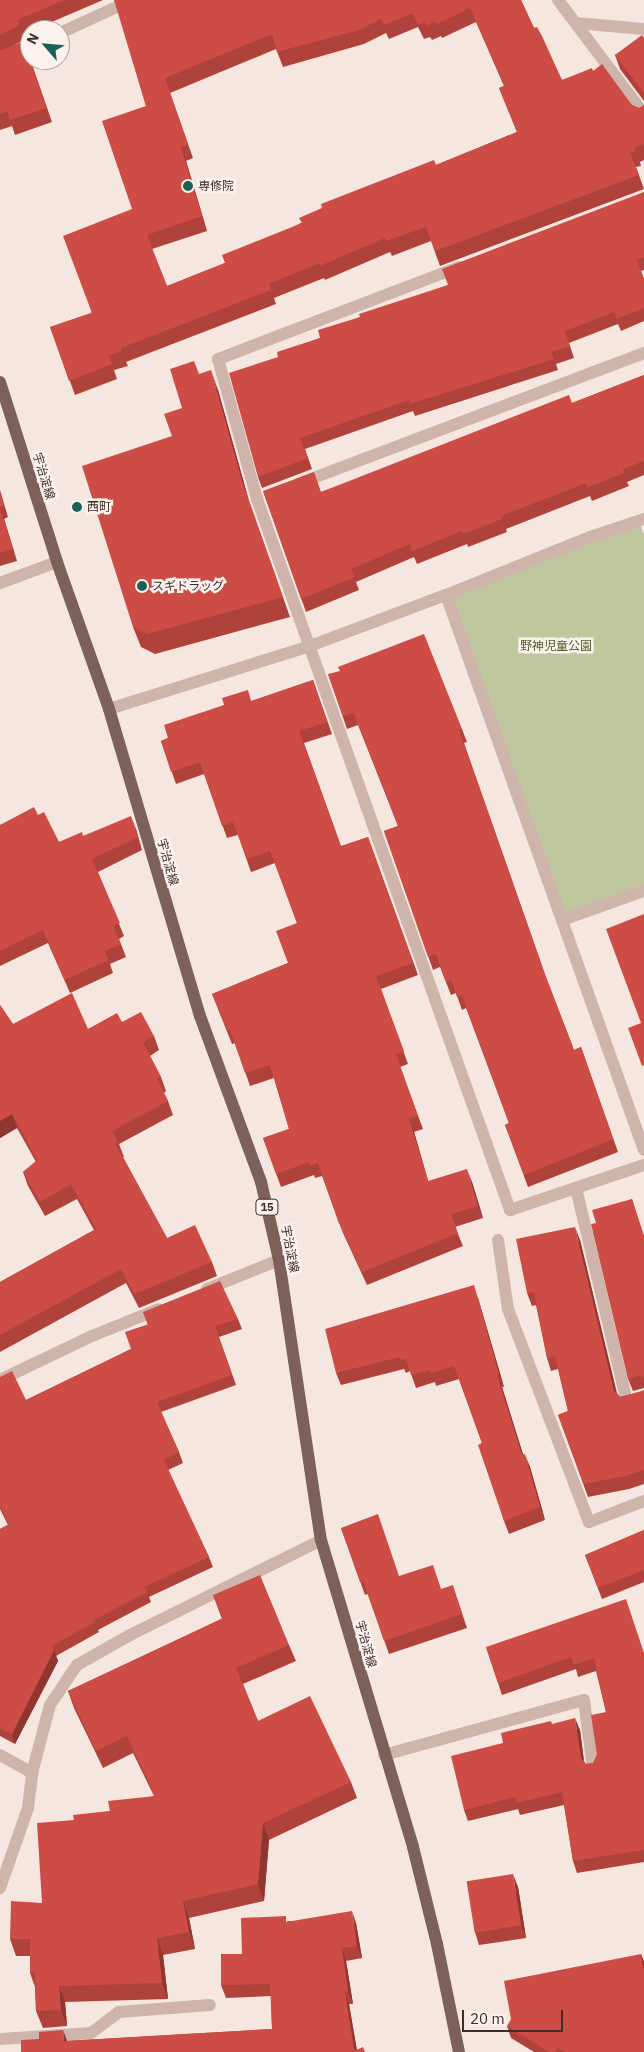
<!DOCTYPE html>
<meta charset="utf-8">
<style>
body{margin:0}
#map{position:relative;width:644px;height:2052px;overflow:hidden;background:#f5e7e0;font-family:"IBM Plex Sans","Noto Sans JP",sans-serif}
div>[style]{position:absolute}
.green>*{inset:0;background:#c0c69e}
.minor>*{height:12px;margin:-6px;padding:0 6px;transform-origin:6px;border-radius:6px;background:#ceb4ab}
.tertiary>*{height:12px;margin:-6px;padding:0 6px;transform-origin:6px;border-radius:6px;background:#ceb4ab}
.primary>*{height:12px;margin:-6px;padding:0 6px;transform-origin:6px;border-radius:6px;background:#7e605b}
.wall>*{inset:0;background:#b0423c}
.shaded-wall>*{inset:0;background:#903631}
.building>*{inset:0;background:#cd4d46;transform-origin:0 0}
.dots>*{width:14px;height:14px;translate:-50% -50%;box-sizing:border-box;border:2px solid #fcf2ed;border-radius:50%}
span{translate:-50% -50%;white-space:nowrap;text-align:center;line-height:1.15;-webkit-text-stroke:5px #fcf2ed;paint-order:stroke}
.shield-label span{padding:1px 4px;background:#fcf2ed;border:1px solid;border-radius:4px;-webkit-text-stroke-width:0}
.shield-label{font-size:11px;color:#3c2c2a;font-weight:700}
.poi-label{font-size:12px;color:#3c2c2a}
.left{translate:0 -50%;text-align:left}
.street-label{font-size:12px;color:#3c2c2a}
.park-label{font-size:12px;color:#535c2c}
.north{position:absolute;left:20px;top:20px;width:50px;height:50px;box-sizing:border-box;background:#fcf2ed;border:1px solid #afa39f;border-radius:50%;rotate:297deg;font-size:14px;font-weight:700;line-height:20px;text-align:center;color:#3c2c2a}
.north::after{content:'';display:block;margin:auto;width:18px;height:22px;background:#1c6158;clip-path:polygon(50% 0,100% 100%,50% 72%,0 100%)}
.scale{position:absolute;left:462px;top:2010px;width:101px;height:22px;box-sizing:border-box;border:2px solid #3c2c2a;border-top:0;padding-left:6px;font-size:15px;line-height:18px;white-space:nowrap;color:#3c2c2a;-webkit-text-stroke:4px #fcf2ed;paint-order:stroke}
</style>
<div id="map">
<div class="green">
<div style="clip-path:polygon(638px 521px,644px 534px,644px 891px,562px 920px,446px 595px)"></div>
</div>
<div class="minor">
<div style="left:558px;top:0;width:143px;rotate:53deg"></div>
<div style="left:576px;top:23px;width:68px;rotate:5deg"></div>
<div style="left:60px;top:33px;width:79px;rotate:-24.6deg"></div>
<div style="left:0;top:60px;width:33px;rotate:-25deg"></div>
<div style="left:459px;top:267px;width:258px;rotate:159.1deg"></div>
<div style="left:218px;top:359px;width:145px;rotate:74.4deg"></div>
<div style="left:257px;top:499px;width:755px;rotate:70.41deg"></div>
<div style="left:510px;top:1210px;width:141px;rotate:-18.6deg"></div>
<div style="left:300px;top:483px;width:368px;rotate:-20.7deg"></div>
<div style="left:0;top:583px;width:61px;rotate:-20.2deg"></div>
<div style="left:446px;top:595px;width:589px;rotate:70.37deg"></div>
<div style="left:562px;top:920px;width:87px;rotate:-19.5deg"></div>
<div style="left:576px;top:1188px;width:220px;rotate:76.6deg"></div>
<div style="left:627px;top:1402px;width:18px;rotate:-19deg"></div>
<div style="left:498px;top:1240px;width:70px;rotate:81.8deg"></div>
<div style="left:508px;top:1309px;width:228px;rotate:69.2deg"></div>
<div style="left:589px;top:1522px;width:59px;rotate:-20.9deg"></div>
<div style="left:207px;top:1289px;width:78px;rotate:-21.9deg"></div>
<div style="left:0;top:1380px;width:102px;rotate:-25.6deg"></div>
<div style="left:92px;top:1336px;width:72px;rotate:-21.9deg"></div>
<div style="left:0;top:1755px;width:37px;rotate:29deg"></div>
<div style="left:384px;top:1755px;width:207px;rotate:-15.4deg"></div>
<div style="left:584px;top:1700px;width:69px;rotate:82.5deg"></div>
<div style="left:0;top:1888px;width:85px;rotate:-70.7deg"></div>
<div style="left:28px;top:1808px;width:35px;rotate:-83deg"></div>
<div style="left:32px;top:1773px;width:70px;rotate:-75.2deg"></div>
<div style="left:50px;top:1705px;width:48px;rotate:-56deg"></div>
<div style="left:77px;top:1665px;width:61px;rotate:-29.5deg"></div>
<div style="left:130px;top:1635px;width:213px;rotate:-26.4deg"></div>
<div style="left:0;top:2039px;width:91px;rotate:-3.8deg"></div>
<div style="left:91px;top:2033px;width:35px;rotate:-37deg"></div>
<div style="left:119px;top:2012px;width:91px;rotate:-4.4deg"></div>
</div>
<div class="tertiary">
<div style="left:109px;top:709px;width:211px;rotate:-17.4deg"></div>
<div style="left:310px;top:646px;width:145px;rotate:-20.6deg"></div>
<div style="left:446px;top:595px;width:155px;rotate:-21.9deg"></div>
<div style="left:590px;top:537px;width:57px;rotate:-18.4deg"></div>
</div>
<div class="primary">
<div style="left:0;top:382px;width:189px;rotate:72.4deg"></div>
<div style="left:57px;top:562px;width:156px;rotate:70.5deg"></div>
<div style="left:109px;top:709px;width:320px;rotate:73.5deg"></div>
<div style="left:200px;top:1016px;width:177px;rotate:69.8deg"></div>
<div style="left:261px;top:1182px;width:80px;rotate:77deg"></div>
<div style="left:279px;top:1260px;width:283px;rotate:81.5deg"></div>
<div style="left:321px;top:1540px;width:320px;rotate:73.3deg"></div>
<div style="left:413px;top:1847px;width:100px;rotate:76.1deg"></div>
<div style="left:437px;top:1944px;width:110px;rotate:78.5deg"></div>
</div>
<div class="wall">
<div style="clip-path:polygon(0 0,103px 0,33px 30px,30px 30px,30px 31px,22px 35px,24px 40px,10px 47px,24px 41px,52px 122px,15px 135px,12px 126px,0 130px)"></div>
<div style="clip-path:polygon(evenodd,115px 0,521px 0,534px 28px,562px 80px,593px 71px,632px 105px,639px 108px,644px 105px,644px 160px,640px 162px,641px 166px,636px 167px,644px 189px,440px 266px,431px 241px,392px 256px,390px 252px,325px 280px,324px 278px,274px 298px,276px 304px,126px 362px,128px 366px,114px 370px,117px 379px,75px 395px,50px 327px,91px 313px,132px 209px,146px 106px,115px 0,476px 22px,504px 86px,499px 88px,517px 132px,436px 165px,301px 223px,225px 263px,167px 286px,152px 249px,207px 231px,186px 161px,193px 158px,170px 93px,276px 49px,283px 67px,364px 44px,386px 33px,389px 39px,418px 27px,424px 39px,430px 37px,432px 40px,441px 36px,442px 38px,476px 22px)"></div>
<div style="clip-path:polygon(644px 38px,644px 101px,620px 69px,615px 55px)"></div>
<div style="clip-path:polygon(644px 192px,644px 270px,641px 271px,644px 279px,644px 321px,621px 331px,618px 324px,569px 343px,574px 358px,556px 364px,558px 370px,415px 416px,413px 411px,305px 449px,312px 469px,262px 488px,258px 477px,278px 357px,320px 338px,360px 317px,448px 285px)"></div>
<div style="clip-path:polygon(199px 374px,218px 390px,249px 501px,290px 617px,155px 654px,141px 647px,133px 627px,172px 436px,182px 408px)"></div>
<div style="clip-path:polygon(644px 375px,644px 475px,627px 482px,629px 486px,592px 501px,590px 496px,506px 529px,507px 532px,468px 547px,467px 544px,417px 564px,414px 557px,356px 582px,359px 590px,306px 612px,263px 491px,321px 492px,572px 403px)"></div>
<div style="clip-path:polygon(0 490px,8px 517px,4px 519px,17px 561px,0 566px)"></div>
<div style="clip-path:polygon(328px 674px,462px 729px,467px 742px,464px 743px,546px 977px,574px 1050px,581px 1047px,618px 1152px,528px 1187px,505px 1125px,509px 1123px,466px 1008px,462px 1010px,456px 993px,451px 995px,440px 967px,433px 970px,384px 831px,398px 826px,358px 725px,347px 729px)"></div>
<div style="clip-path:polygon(313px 680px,332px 734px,304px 743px,341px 846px,368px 837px,418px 975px,381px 989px,408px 1064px,400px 1067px,423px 1129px,414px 1132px,428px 1181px,472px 1182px,483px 1218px,455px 1227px,463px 1246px,367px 1285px,343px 1233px,322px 1176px,315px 1178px,314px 1175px,281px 1187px,263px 1138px,289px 1129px,274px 1078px,250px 1086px,235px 1043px,232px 1044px,212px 994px,288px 963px,297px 923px,275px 863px,251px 872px,238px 835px,227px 838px,204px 774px,176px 784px,161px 741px,168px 738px,224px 705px,252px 701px)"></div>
<div style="clip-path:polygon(38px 815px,59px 842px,83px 836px,136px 829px,142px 850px,98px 872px,124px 936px,119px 939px,126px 957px,110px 964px,113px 973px,70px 993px,48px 943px,0 966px,0 825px)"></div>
<div style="clip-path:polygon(0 1005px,13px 1024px,88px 1029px,122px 1022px,154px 1036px,159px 1050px,150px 1056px,161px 1077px,166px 1091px,164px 1093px,168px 1101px,173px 1115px,119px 1144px,124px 1157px,123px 1157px,167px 1238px,212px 1262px,217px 1276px,139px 1308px,126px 1283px,0 1352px,0 1282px,94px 1230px,77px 1199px,45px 1216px,28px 1186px,23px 1172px,36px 1162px,17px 1128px,0 1138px)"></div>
<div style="clip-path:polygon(632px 1199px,644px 1236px,644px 1388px,633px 1391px,628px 1379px,596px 1223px)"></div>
<div style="clip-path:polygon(580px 1240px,617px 1393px,620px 1397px,643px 1391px,644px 1390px,644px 1484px,629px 1489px,588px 1497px,558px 1415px,568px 1411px,558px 1369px,551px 1371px,547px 1358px,536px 1305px,532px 1306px,527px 1293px)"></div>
<div style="clip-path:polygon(478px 1298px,504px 1387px,502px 1387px,523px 1455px,530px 1467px,545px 1520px,509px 1534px,504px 1521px,482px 1443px,459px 1379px,436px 1386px,435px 1382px,416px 1388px,410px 1371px,406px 1373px,404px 1369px,341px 1385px,336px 1373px)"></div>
<div style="clip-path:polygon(143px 1312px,238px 1319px,242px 1329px,219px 1337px,236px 1385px,161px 1412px,179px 1452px,183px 1463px,168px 1470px,209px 1557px,213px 1567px,149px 1597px,151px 1602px,98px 1630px,99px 1632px,56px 1656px,58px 1661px,15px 1744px,0 1736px,0 1529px,8px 1525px,0 1509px,0 1377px,26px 1400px,131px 1349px,148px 1325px)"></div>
<div style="clip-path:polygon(341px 1528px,399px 1576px,441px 1589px,457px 1598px,467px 1628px,389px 1654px,368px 1594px,365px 1595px)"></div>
<div style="clip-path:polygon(644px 1530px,644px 1582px,602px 1599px,585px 1555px)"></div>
<div style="clip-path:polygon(213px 1595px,289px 1645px,296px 1661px,243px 1684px,258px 1721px,351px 1782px,357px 1798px,269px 1840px,264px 1901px,189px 1918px,195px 1949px,163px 1955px,168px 1999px,65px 2002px,67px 2026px,43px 2028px,36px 2011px,35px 1987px,30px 1973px,30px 1956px,16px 1956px,10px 1939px,42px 1903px,74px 1820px,110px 1811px,154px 1796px,133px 1753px,103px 1768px,74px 1708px,68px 1691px,222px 1619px)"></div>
<div style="clip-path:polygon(486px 1647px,644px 1652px,644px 1862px,577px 1873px,573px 1861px,564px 1805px,520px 1815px,518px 1809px,468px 1821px,464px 1810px,503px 1743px,552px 1724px,580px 1730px,584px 1761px,586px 1764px,593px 1763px,597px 1755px,606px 1712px,596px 1671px,578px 1677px,576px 1669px,502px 1695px)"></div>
<div style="clip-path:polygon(518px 1887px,526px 1938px,479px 1945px,475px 1932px)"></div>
<div style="clip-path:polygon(288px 1921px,356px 1923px,362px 1958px,346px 1961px,353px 2004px,349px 2004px,357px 2050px,365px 2052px,21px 2052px,67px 2041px,272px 2029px,271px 1996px,226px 1998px,221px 1985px,242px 1954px)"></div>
<div style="clip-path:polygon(641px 1954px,644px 1962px,644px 2052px,534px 2052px,511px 2038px,507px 2026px)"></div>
</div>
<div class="shaded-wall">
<div style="clip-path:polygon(181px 147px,186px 161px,207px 231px,202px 216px)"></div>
<div style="clip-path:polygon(211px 370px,218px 390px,249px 501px,290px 617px,242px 481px)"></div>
<div style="clip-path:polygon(0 508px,4px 519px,17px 561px,13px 549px)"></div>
<div style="clip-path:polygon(131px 816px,136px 829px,142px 850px,138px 837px)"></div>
<div style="clip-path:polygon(12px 1114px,17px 1128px,0 1138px,0 1121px)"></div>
<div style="clip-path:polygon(409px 1119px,414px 1132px,432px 1194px,428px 1181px)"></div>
<div style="clip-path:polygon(467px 1169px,472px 1182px,483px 1218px,478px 1206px)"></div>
<div style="clip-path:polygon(575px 1227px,580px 1240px,619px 1404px,614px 1391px)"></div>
<div style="clip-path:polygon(474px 1285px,478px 1298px,504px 1387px,499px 1374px)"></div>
<div style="clip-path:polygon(497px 1375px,502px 1387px,527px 1467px,522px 1455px)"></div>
<div style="clip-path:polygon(525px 1454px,530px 1467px,545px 1520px,540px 1507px)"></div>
<div style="clip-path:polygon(54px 1650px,58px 1661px,15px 1744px,12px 1734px)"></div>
<div style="clip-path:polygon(575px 1718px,580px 1730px,585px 1770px,581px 1758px)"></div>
<div style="clip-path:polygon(263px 1823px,269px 1840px,264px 1901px,258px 1884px)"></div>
<div style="clip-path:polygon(513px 1874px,518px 1887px,526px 1938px,521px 1925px)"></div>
<div style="clip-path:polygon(183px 1901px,189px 1918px,195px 1949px,189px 1932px)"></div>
<div style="clip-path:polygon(352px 1911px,356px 1923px,362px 1958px,357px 1946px)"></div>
<div style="clip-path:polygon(157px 1938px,163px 1955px,168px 1999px,162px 1983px)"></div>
<div style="clip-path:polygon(342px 1948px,346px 1961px,353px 2004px,348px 1991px)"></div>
<div style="clip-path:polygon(641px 1954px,644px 1962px,644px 1971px,643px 1968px)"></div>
<div style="clip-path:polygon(59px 1986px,65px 2002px,67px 2026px,61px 2010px)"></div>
<div style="clip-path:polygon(345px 1992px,349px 2004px,357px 2052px,355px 2052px)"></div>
<div style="clip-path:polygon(63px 2030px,68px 2043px,64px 2041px)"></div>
</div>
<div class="building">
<div style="clip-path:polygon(0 0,64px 0,17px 20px,19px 25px,0 35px)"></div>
<div style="clip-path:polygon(evenodd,114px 0,521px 0,534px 28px,537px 27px,542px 36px,562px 80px,592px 68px,593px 71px,602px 64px,632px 105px,639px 108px,644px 105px,644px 144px,634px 148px,636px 152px,630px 153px,639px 175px,435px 251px,426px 227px,386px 241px,385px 238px,320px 266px,319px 263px,269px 284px,271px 290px,121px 348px,122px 351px,109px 356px,112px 364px,69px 381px,50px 327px,92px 313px,63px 236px,132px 209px,102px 121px,146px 106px,114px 0,470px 8px,505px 86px,499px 88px,517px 132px,436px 165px,434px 160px,321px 204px,322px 208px,299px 218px,302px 223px,222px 255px,225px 263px,167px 286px,147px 235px,202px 216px,181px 147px,188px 144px,165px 78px,272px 34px,277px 52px,359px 30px,381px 19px,384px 25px,413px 13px,418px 25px,425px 22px,426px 26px,436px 21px,437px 24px,470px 8px)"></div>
<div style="clip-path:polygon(642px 35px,644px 38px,644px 93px,615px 55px)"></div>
<div style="clip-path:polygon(24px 41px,46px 108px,10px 120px,7px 111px,0 114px,0 51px)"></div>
<div style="clip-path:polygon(644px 192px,644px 257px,637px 260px,644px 279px,644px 308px,617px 319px,614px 312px,565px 331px,570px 346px,551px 352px,554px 359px,410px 404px,409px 400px,300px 438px,308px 458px,258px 477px,229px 373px,278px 357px,277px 352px,320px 338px,318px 330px,360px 317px,359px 314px,448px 285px,442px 269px)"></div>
<div style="clip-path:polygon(194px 361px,199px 374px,211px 370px,242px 481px,283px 597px,147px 634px,133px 627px,82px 466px,172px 436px,164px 414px,182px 408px,170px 369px)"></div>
<div style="clip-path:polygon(644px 375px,644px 461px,623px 469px,624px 473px,587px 488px,586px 483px,501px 516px,502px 519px,464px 534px,462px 531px,412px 551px,410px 544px,351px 569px,355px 577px,301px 599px,263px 491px,314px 472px,321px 492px,569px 395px,572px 403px)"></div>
<div style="clip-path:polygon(0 492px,4px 506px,0 507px)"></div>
<div style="clip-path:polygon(0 509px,13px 549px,0 553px)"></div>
<div style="clip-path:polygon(424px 634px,462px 729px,459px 730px,544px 972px,574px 1050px,581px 1047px,613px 1139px,524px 1175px,505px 1125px,509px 1123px,462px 995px,457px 997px,451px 980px,446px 982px,436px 954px,428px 957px,384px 831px,398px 826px,354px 713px,343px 716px,328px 674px,340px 671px,338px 667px)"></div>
<div style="clip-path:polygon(313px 680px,327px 722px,299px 731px,341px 847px,368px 837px,413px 963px,376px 976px,404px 1051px,396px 1054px,418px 1116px,409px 1119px,428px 1181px,467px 1169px,478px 1206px,451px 1214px,458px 1233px,362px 1272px,338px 1221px,318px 1163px,310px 1166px,309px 1162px,276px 1174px,263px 1138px,289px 1129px,270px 1065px,245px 1073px,230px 1030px,228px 1031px,212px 994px,288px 963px,276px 931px,297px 923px,270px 851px,247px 859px,233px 822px,222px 826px,200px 762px,171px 772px,161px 741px,168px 738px,164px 725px,224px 705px,222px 698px,248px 690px,251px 701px)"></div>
<div style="clip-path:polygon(34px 807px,38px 815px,44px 812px,59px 842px,82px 832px,83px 836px,131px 816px,138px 837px,92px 859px,120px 923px,113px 926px,121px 944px,105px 951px,108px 960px,65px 980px,43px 930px,0 951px,0 825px)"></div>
<div style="clip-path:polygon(644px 914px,644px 1065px,642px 1066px,628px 1028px,641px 1023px,606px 929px)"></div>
<div style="clip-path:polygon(72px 993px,88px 1029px,117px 1013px,122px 1022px,141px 1012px,154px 1036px,143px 1042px,161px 1077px,157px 1079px,168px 1101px,112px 1131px,118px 1142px,115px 1144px,167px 1238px,195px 1225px,212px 1262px,134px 1294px,121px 1269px,0 1335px,0 1282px,96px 1229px,71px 1184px,40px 1202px,23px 1172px,37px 1160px,12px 1114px,0 1121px,0 1005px,13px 1024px)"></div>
<div style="clip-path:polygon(632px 1199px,644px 1238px,644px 1378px,640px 1375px,628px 1379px,591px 1224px,596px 1223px,592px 1210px)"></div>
<div style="clip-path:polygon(575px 1227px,614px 1391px,620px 1397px,643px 1391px,644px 1390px,644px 1470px,625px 1476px,584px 1484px,558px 1415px,568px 1411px,555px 1356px,547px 1358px,534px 1292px,527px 1293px,516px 1239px)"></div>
<div style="clip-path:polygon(220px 1281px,238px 1319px,215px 1326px,232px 1375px,157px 1402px,179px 1452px,164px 1460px,209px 1557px,144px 1587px,147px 1592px,94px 1620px,95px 1622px,52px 1646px,54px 1650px,12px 1734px,0 1728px,0 1529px,9px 1524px,0 1506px,0 1377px,12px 1371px,26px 1400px,131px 1349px,125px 1332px,149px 1324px,143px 1312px)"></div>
<div style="clip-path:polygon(474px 1285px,499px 1374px,497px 1375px,522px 1455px,525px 1454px,540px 1507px,504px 1521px,478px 1445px,482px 1443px,454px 1366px,431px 1373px,430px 1370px,411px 1375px,406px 1358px,401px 1360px,400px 1357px,336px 1373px,325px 1329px)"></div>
<div style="clip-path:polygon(378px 1514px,399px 1576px,433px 1565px,441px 1589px,453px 1585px,462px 1614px,384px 1641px,363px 1581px,360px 1582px,341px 1528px)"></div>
<div style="clip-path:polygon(644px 1530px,644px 1570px,598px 1588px,585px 1555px)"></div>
<div style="clip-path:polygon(260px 1575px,289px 1645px,236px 1668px,258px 1721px,310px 1696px,351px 1782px,263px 1823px,258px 1884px,183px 1901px,189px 1932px,157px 1938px,162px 1983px,59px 1986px,61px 2010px,36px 2011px,35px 1972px,30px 1973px,30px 1939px,10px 1939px,11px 1901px,42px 1903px,37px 1823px,74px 1820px,73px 1815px,110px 1811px,108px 1801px,155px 1796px,127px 1736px,96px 1751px,68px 1691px,223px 1618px,213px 1595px)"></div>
<div style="clip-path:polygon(626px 1599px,644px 1653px,644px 1850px,573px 1861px,562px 1792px,516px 1803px,515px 1797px,464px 1810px,451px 1756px,503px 1743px,501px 1733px,551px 1721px,552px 1724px,575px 1718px,581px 1758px,586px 1764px,593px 1763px,597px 1755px,591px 1715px,606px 1712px,594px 1658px,574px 1665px,571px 1657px,498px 1683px,486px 1647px)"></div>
<div style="left:513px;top:1874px;width:52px;height:47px;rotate:81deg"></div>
<div style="clip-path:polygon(352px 1911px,357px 1946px,342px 1948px,348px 1991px,345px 1992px,354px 2051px,363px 2047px,365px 2052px,21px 2052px,21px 2040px,39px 2039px,39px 2032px,63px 2030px,64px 2041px,272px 2029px,270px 1984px,221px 1985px,221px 1954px,242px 1954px,241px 1918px,286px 1916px,286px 1922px)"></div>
<div style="clip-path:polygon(641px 1954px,643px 1968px,644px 1968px,644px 2052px,565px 2052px,558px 2048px,555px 2052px,549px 2052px,507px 2026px,511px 2019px,504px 1981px)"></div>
</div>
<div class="dots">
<div style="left:188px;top:186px;background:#1c6158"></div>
<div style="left:77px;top:507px;background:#1c6158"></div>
<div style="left:142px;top:586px;background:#1c6158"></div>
</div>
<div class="shield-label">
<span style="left:267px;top:1207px">15</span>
</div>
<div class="poi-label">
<span class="left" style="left:198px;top:186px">専修院</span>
<span class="left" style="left:87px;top:507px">西町</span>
<span class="left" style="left:152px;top:586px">スギドラッグ</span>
</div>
<div class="street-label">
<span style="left:44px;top:476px;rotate:73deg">宇治淀線</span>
<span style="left:168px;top:862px;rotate:74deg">宇治淀線</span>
<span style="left:290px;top:1249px;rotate:79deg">宇治淀線</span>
<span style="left:366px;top:1644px;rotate:74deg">宇治淀線</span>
</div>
<div class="park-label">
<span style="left:556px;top:646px">野神児童公園</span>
</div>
<div class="north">N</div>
<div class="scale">20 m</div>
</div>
